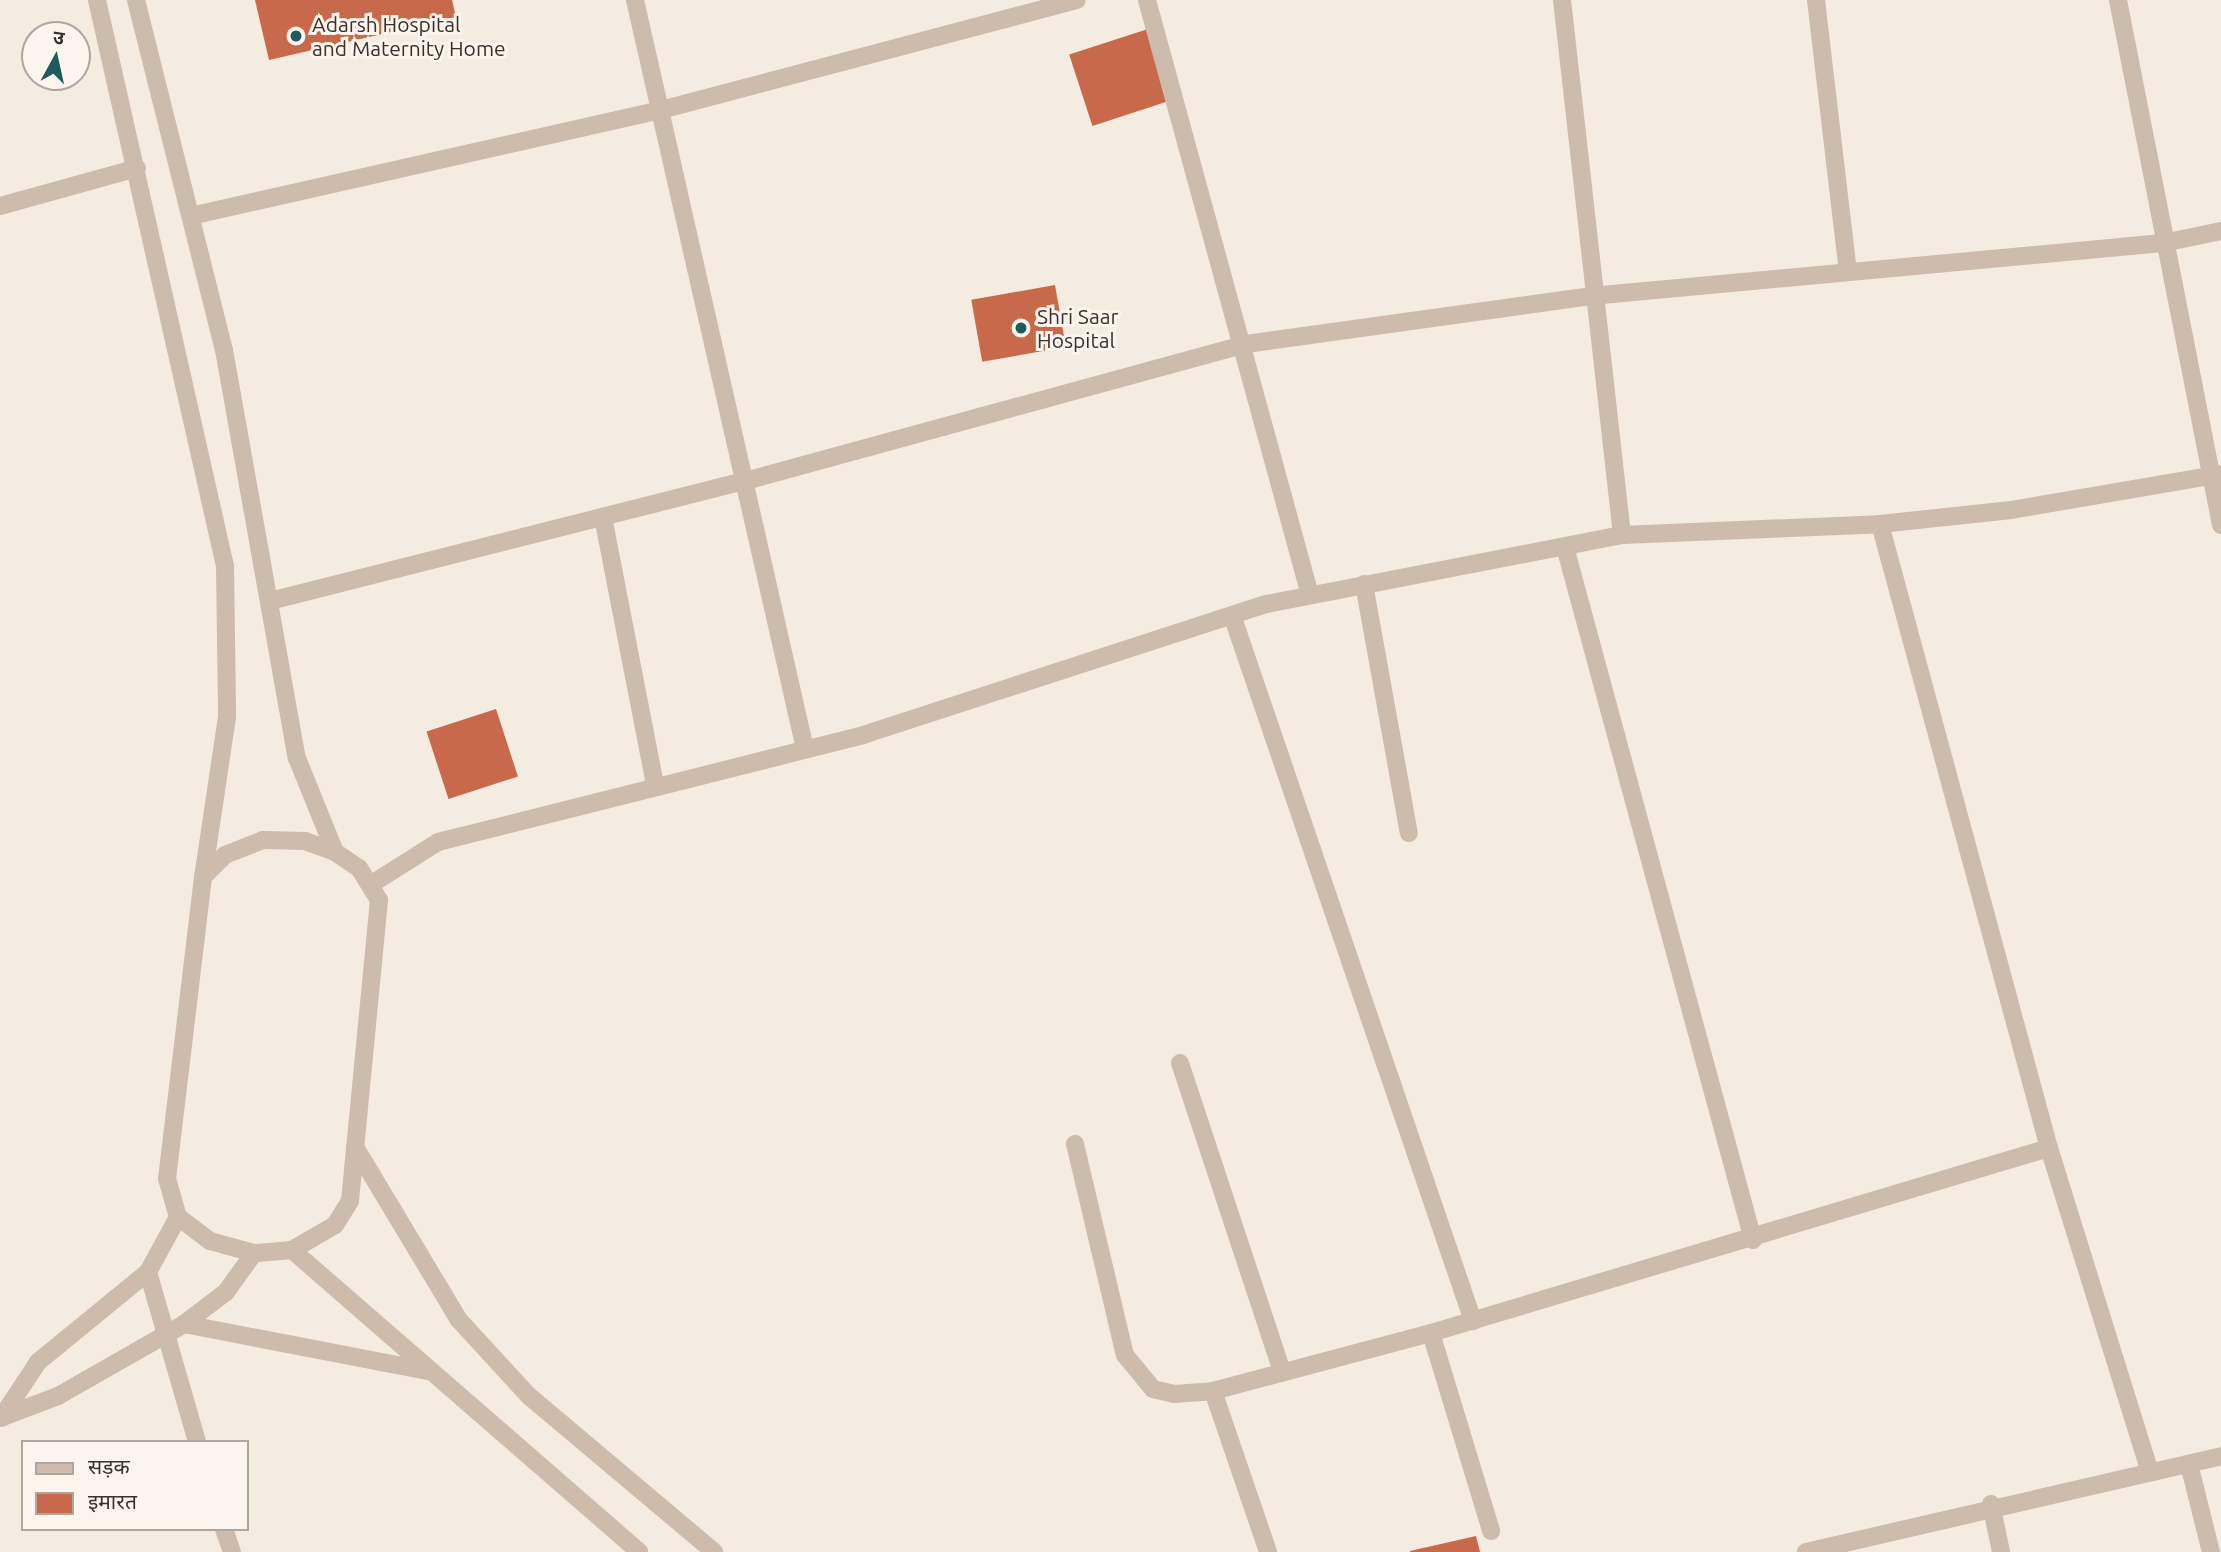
<!DOCTYPE html>
<meta charset="utf-8">
<style>
body{margin:0}
#map{position:relative;width:2221px;height:1552px;overflow:hidden;background:#f4ebe1;font-family:Ubuntu,"Noto Sans Devanagari",sans-serif}
div>[style]{position:absolute}
.building>*{inset:0;background:#c8694b;transform-origin:0 0}
.minor>*{height:18px;margin:-9px;padding:0 9px;transform-origin:9px;border-radius:9px;background:#cdbbac}
.dots>*{width:19px;height:19px;translate:-50% -50%;box-sizing:border-box;border:4px solid #fbf5ee;border-radius:50%}
span{translate:-50% -50%;white-space:nowrap;text-align:center;line-height:1.15;-webkit-text-stroke:6px #fbf5ee;paint-order:stroke}
.poi-label{font-size:21px;color:#3b302b}
.left{translate:0 -50%;text-align:left}
.legend{position:absolute;left:21px;top:1440px;width:228px;height:91px;box-sizing:border-box;background:#fbf5ee;border:2px solid #aea6a0;margin:0;padding:9px 12px;list-style:none;font-size:21px;color:#3b302b}
.legend li{display:flex;align-items:center;gap:14px;height:35px}
.legend b{width:35px;border:2px solid #aea6a0}
.north{position:absolute;left:21px;top:21px;width:70px;height:70px;box-sizing:border-box;background:#fbf5ee;border:2px solid #aea6a0;border-radius:50%;rotate:8deg;font-size:19px;font-weight:700;line-height:28px;text-align:center;color:#3b302b}
.north::after{content:'';display:block;margin:auto;width:24px;height:32px;background:#1f5a5e;clip-path:polygon(50% 0,100% 100%,50% 72%,0 100%)}
</style>
<div id="map">
<div class="building">
<div style="clip-path:polygon(255px 0,452px 0,456px 17px,269px 60px)"></div>
<div style="left:1151px;top:28px;width:75px;height:86px;rotate:72deg"></div>
<div style="left:1055px;top:285px;width:63px;height:85px;rotate:80deg"></div>
<div style="left:496px;top:709px;width:71px;height:73px;rotate:72deg"></div>
<div style="clip-path:polygon(1476px 1536px,1480px 1552px,1410px 1552px,1410px 1551px)"></div>
</div>
<div class="minor">
<div style="left:97px;top:0;width:580px;rotate:77.26deg"></div>
<div style="left:225px;top:566px;width:151px;rotate:89.2deg"></div>
<div style="left:227px;top:717px;width:162px;rotate:98.5deg"></div>
<div style="left:136px;top:0;width:361px;rotate:75.9deg"></div>
<div style="left:224px;top:350px;width:414px;rotate:79.9deg"></div>
<div style="left:297px;top:758px;width:101px;rotate:68deg"></div>
<div style="left:635px;top:0;width:768px;rotate:77.21deg"></div>
<div style="left:1147px;top:0;width:617px;rotate:74.68deg"></div>
<div style="left:1562px;top:0;width:538px;rotate:83.6deg"></div>
<div style="left:1816px;top:0;width:274px;rotate:83.3deg"></div>
<div style="left:2118px;top:0;width:535px;rotate:78.9deg"></div>
<div style="left:0;top:206px;width:142px;rotate:-15.5deg"></div>
<div style="left:195px;top:215px;width:474px;rotate:-12.7deg"></div>
<div style="left:657px;top:111px;width:434px;rotate:-14.8deg"></div>
<div style="left:603px;top:517px;width:273px;rotate:79deg"></div>
<div style="left:1880px;top:524px;width:646px;rotate:74.85deg"></div>
<div style="left:2049px;top:1148px;width:337px;rotate:72.7deg"></div>
<div style="left:1565px;top:547px;width:718px;rotate:74.82deg"></div>
<div style="left:1364px;top:584px;width:253px;rotate:79.8deg"></div>
<div style="left:270px;top:601px;width:494px;rotate:-14.2deg"></div>
<div style="left:749px;top:480px;width:515px;rotate:-15.3deg"></div>
<div style="left:1246px;top:344px;width:348px;rotate:-7.9deg"></div>
<div style="left:1591px;top:296px;width:574px;rotate:-5.29deg"></div>
<div style="left:2163px;top:243px;width:59px;rotate:-11.7deg"></div>
<div style="left:1233px;top:618px;width:743px;rotate:71.15deg"></div>
<div style="left:263px;top:840px;width:42px;rotate:1.4deg"></div>
<div style="left:305px;top:841px;width:32px;rotate:20deg"></div>
<div style="left:335px;top:852px;width:29px;rotate:34deg"></div>
<div style="left:359px;top:868px;width:38px;rotate:58deg"></div>
<div style="left:379px;top:900px;width:302px;rotate:95.5deg"></div>
<div style="left:350px;top:1201px;width:28px;rotate:122deg"></div>
<div style="left:335px;top:1225px;width:50px;rotate:149.8deg"></div>
<div style="left:292px;top:1250px;width:38px;rotate:175deg"></div>
<div style="left:254px;top:1253px;width:46px;rotate:-164.7deg"></div>
<div style="left:210px;top:1241px;width:40px;rotate:-143deg"></div>
<div style="left:178px;top:1217px;width:40px;rotate:-106deg"></div>
<div style="left:167px;top:1179px;width:304px;rotate:-83.2deg"></div>
<div style="left:203px;top:877px;width:31px;rotate:-45deg"></div>
<div style="left:225px;top:855px;width:41px;rotate:-21.5deg"></div>
<div style="left:370px;top:885px;width:80px;rotate:-32.3deg"></div>
<div style="left:438px;top:842px;width:438px;rotate:-14.1deg"></div>
<div style="left:863px;top:735px;width:425px;rotate:-18deg"></div>
<div style="left:1267px;top:604px;width:362px;rotate:-11deg"></div>
<div style="left:1622px;top:535px;width:258px;rotate:-2.4deg"></div>
<div style="left:1880px;top:524px;width:132px;rotate:-6.1deg"></div>
<div style="left:2011px;top:510px;width:213px;rotate:-9.7deg"></div>
<div style="left:1180px;top:1063px;width:324px;rotate:71.7deg"></div>
<div style="left:1075px;top:1144px;width:217px;rotate:76.7deg"></div>
<div style="left:1125px;top:1355px;width:44px;rotate:50.5deg"></div>
<div style="left:1153px;top:1389px;width:22px;rotate:13deg"></div>
<div style="left:1174px;top:1394px;width:39px;rotate:-4deg"></div>
<div style="left:1213px;top:1391px;width:226px;rotate:-14.9deg"></div>
<div style="left:1431px;top:1333px;width:645px;rotate:-16.67deg"></div>
<div style="left:355px;top:1147px;width:202px;rotate:59deg"></div>
<div style="left:459px;top:1320px;width:103px;rotate:47.4deg"></div>
<div style="left:529px;top:1396px;width:242px;rotate:40.1deg"></div>
<div style="left:292px;top:1250px;width:460px;rotate:41deg"></div>
<div style="left:148px;top:1272px;width:177px;rotate:73.9deg"></div>
<div style="left:184px;top:1324px;width:248px;rotate:10.9deg"></div>
<div style="left:1431px;top:1333px;width:207px;rotate:73.1deg"></div>
<div style="left:1213px;top:1391px;width:170px;rotate:71.1deg"></div>
<div style="left:0;top:1418px;width:62px;rotate:-20.8deg"></div>
<div style="left:58px;top:1396px;width:145px;rotate:-29.7deg"></div>
<div style="left:184px;top:1324px;width:53px;rotate:-37.3deg"></div>
<div style="left:226px;top:1292px;width:48px;rotate:-54.3deg"></div>
<div style="left:1px;top:1418px;width:67px;rotate:-56.5deg"></div>
<div style="left:38px;top:1362px;width:142px;rotate:-39.3deg"></div>
<div style="left:148px;top:1272px;width:63px;rotate:-61.4deg"></div>
<div style="left:2189px;top:1464px;width:91px;rotate:76deg"></div>
<div style="left:1991px;top:1504px;width:49px;rotate:78.2deg"></div>
<div style="left:224px;top:1529px;width:24px;rotate:71deg"></div>
<div style="left:1806px;top:1552px;width:426px;rotate:-13deg"></div>
</div>
<div class="dots">
<div style="left:296px;top:36px;background:#1f5a5e"></div>
<div style="left:1021px;top:328px;background:#1f5a5e"></div>
</div>
<div class="poi-label">
<span class="left" style="left:312px;top:36px">Adarsh Hospital<br>and Maternity Home</span>
<span class="left" style="left:1037px;top:328px">Shri Saar<br>Hospital</span>
</div>
<ul class="legend">
<li><b style="height:9px;background:#cdbbac"></b>सड़क</li>
<li><b style="height:19px;background:#c8694b"></b>इमारत</li>
</ul>
<div class="north">उ</div>
</div>
